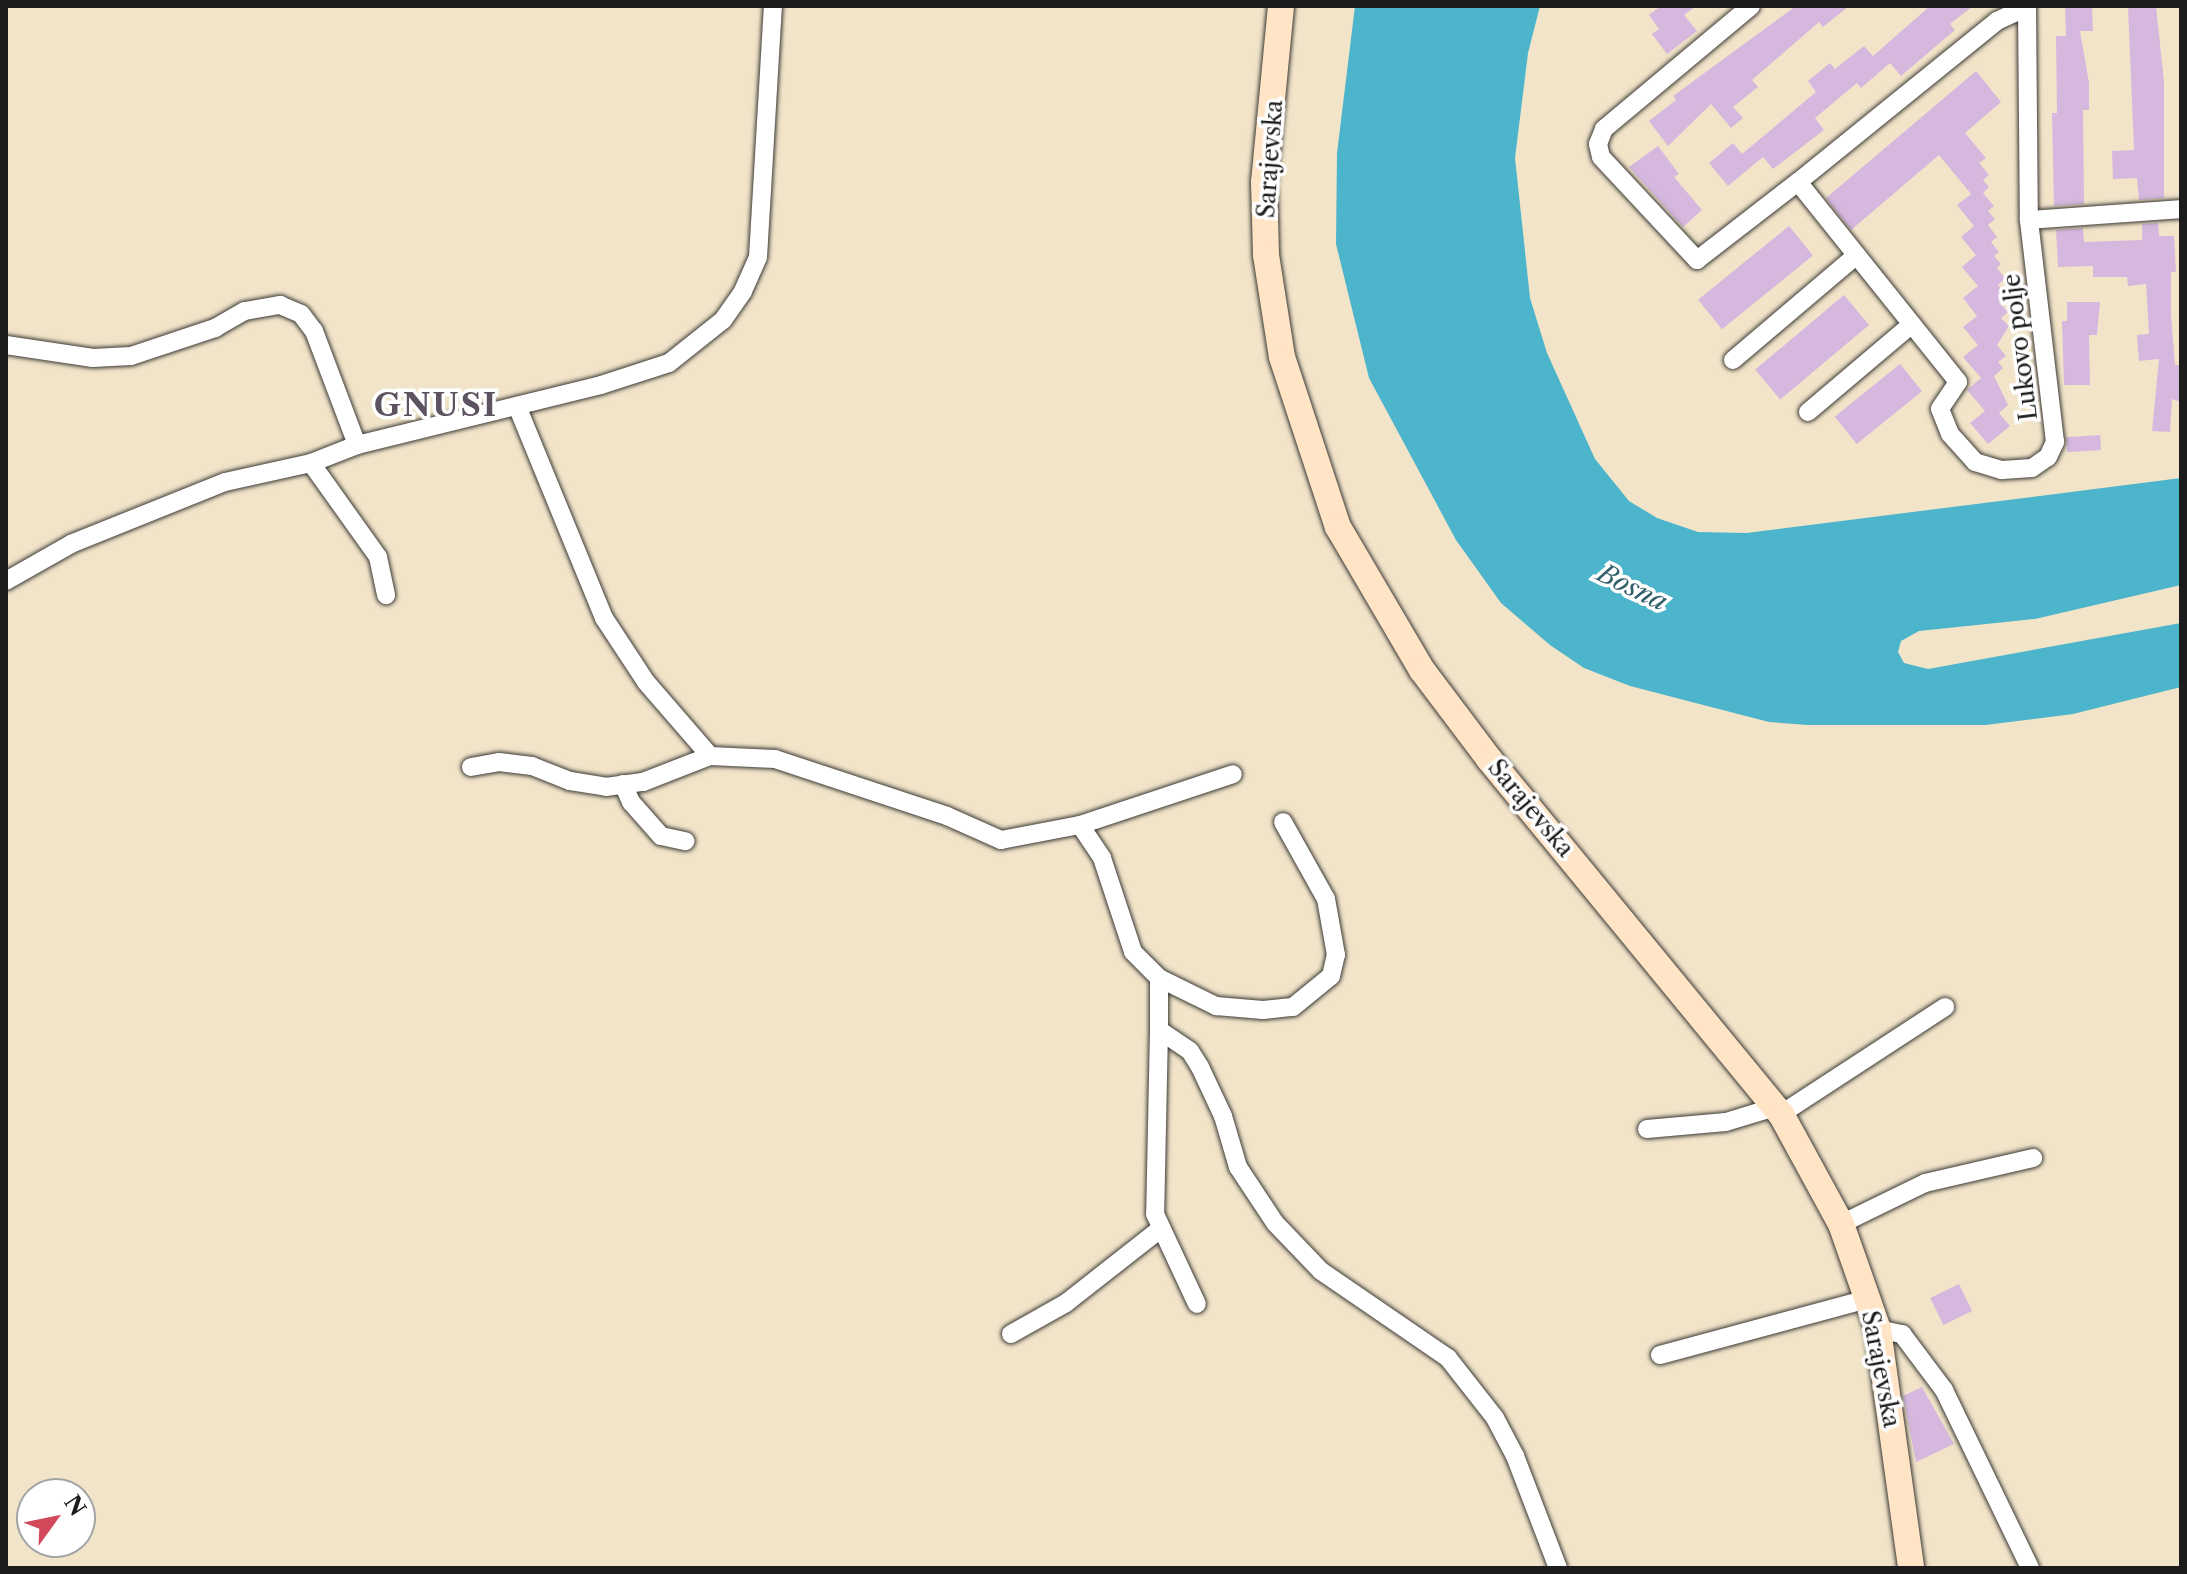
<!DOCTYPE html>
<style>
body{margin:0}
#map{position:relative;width:2187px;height:1574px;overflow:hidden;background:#f1e4c9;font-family:"Libre Caslon Text",serif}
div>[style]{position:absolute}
.water>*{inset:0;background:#4cb4cb}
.building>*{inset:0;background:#d6b8de;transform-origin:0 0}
.roads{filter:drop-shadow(0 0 2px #3c3a36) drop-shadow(0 0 2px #3c3a36)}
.minor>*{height:18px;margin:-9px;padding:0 9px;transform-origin:9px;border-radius:9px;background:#fff}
.secondary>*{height:26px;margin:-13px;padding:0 13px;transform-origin:13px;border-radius:13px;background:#ffe4c6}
span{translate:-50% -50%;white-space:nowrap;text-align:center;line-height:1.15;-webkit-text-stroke:7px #fff;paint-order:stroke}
.street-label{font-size:24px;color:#1c1c1c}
.water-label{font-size:26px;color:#32606b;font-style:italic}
.district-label{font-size:32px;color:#5d5360;font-weight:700;letter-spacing:2px}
.frame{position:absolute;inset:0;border:8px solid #1c1c1c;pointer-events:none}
.north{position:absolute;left:16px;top:1478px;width:80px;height:80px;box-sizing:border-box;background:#fff;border:2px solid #a4a4a4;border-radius:50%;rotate:57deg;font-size:22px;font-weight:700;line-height:32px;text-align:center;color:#1c1c1c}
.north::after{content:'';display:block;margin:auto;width:28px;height:36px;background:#d1495b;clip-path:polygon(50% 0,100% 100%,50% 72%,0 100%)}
</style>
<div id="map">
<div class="water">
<div style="clip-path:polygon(1355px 6px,1540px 6px,1528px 53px,1515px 158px,1530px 298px,1547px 353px,1595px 459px,1629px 501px,1657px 518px,1698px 532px,1747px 533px,2181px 478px,2181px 585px,2035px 619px,1919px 631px,1901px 641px,1898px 652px,1904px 663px,1928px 669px,2181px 623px,2181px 687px,2073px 714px,1985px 725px,1807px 725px,1769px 722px,1630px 686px,1584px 668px,1550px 645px,1501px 603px,1456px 540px,1369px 378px,1336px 244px,1337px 153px)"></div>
</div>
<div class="building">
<div style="clip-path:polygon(1661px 6px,1696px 6px,1684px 15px,1697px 31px,1667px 54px,1652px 34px,1659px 29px,1649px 15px)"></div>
<div style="clip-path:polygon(1796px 6px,1849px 6px,1823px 27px,1819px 22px,1752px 80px,1758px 87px,1733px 107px,1743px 118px,1731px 128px,1711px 104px,1668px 146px,1649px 121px,1676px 100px,1673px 96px)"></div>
<div style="clip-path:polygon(1930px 6px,1973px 6px,1950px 24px,1955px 30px,1901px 76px,1890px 63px,1861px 88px,1857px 83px,1815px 118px,1824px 130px,1773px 169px,1763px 157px,1728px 186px,1709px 163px,1733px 143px,1742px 154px,1816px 92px,1808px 81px,1830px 63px,1835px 69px,1864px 46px,1873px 56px)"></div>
<div style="clip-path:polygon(2065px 6px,2092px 6px,2093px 31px,2080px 31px,2089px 83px,2089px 110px,2083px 110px,2084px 204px,2054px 206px,2052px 113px,2057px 113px,2056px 36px,2066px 36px)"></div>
<div style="clip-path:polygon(2128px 6px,2156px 6px,2164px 82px,2164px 198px,2139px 200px,2137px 178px,2113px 179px,2112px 151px,2134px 150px)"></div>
<div style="clip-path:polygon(1976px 71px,2001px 102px,1965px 133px,1986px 158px,1979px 163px,1989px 175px,1983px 180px,1989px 187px,1983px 193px,1994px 206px,1988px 211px,1995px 219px,1988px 225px,1997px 237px,1991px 242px,1999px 252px,1994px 256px,2001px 264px,1997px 268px,2005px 278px,1998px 285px,2007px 296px,1999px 302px,2008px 312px,2001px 318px,2009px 326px,1997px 345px,2006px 356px,1998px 362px,2003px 368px,1994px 376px,2008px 405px,1999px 413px,2010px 426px,1988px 444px,1970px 423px,1985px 411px,1967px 390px,1981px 378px,1963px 357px,1978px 345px,1963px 327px,1977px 316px,1963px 298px,1978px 286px,1962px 267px,1976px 255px,1961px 237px,1974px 226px,1957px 205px,1971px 194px,1939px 155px,1851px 230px,1826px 198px)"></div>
<div style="clip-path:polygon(1658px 146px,1679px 174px,1674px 177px,1702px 210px,1683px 227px,1629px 167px)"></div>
<div style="clip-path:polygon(2158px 223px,2159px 236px,2174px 236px,2176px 272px,2171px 272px,2171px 315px,2175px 365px,2181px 365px,2181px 402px,2172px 399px,2170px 432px,2152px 431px,2159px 359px,2139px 361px,2137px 335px,2149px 334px,2146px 284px,2128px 286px,2127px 277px,2093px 277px,2093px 266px,2058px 267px,2056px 230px,2083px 228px,2084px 242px,2142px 240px,2142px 224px)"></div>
<div style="left:1789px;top:226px;width:38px;height:117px;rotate:51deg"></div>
<div style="left:1844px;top:295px;width:39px;height:116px;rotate:50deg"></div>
<div style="clip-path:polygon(2067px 302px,2100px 302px,2097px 335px,2089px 335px,2090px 385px,2064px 385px,2062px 321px,2067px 321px)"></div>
<div style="left:1900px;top:364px;width:35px;height:84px;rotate:51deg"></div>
<div style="left:2100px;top:435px;width:15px;height:34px;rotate:86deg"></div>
<div style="left:1959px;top:1284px;width:30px;height:32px;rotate:64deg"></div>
<div style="clip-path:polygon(1922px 1387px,1954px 1444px,1916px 1462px,1903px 1396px)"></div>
</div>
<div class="roads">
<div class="minor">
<div style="left:1751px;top:6px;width:192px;rotate:140.1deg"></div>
<div style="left:1604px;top:129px;width:16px;rotate:112deg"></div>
<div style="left:1598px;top:144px;width:13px;rotate:77deg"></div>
<div style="left:1601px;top:157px;width:141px;rotate:47deg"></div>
<div style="left:1697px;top:260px;width:128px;rotate:-37.7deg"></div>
<div style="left:2027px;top:6px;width:214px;rotate:89.5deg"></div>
<div style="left:2029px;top:220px;width:152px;rotate:-4.1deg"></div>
<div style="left:2027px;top:7px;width:33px;rotate:155deg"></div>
<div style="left:1997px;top:21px;width:256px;rotate:141deg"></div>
<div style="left:1798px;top:182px;width:256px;rotate:51.3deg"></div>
<div style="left:1958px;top:382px;width:32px;rotate:124deg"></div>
<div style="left:1940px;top:409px;width:27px;rotate:68deg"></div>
<div style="left:1950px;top:434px;width:38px;rotate:48deg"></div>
<div style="left:1975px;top:462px;width:28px;rotate:17deg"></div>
<div style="left:2002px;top:470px;width:30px;rotate:-4deg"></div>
<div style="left:2032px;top:468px;width:19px;rotate:-35deg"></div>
<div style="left:2048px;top:457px;width:17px;rotate:-65deg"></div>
<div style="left:2055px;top:442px;width:224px;rotate:-96.7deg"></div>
<div style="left:6px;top:345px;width:88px;rotate:8.5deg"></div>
<div style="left:93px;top:358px;width:38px;rotate:-3deg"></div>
<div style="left:131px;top:356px;width:89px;rotate:-18.4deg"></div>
<div style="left:215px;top:328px;width:34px;rotate:-30deg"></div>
<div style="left:245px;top:311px;width:36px;rotate:-10deg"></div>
<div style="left:280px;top:305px;width:23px;rotate:23deg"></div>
<div style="left:301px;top:314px;width:21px;rotate:53deg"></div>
<div style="left:314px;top:331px;width:122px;rotate:69.3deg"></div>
<div style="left:357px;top:445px;width:49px;rotate:158.6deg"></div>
<div style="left:311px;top:463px;width:88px;rotate:167.5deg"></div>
<div style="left:225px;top:482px;width:166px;rotate:158.1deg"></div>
<div style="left:71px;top:544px;width:75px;rotate:150.4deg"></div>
<div style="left:1733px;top:360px;width:162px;rotate:-40.3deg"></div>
<div style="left:517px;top:406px;width:229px;rotate:67.7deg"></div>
<div style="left:604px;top:618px;width:77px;rotate:56.7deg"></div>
<div style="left:646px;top:682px;width:98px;rotate:49.1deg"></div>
<div style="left:710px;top:756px;width:65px;rotate:2.6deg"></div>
<div style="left:775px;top:759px;width:181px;rotate:18.3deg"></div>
<div style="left:947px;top:816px;width:59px;rotate:24deg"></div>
<div style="left:1001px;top:840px;width:80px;rotate:-10.8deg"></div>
<div style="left:1080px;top:825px;width:40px;rotate:56deg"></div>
<div style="left:1102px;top:858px;width:99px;rotate:71.7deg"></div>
<div style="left:1133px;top:952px;width:37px;rotate:45deg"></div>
<div style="left:1159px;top:978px;width:52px;rotate:90deg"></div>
<div style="left:1159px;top:1030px;width:37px;rotate:34deg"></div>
<div style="left:1190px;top:1051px;width:19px;rotate:58deg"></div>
<div style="left:1200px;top:1067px;width:54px;rotate:64.9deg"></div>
<div style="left:1223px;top:1116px;width:53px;rotate:73.6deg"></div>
<div style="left:1238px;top:1167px;width:67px;rotate:56.5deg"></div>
<div style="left:1275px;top:1223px;width:66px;rotate:46.2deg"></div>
<div style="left:1321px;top:1271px;width:154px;rotate:34.4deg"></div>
<div style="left:1448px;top:1358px;width:76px;rotate:51.9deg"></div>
<div style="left:1495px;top:1418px;width:43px;rotate:62.2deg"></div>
<div style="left:1515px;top:1456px;width:120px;rotate:69deg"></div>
<div style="left:1808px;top:412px;width:136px;rotate:-40.2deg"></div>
<div style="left:357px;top:445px;width:251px;rotate:-13.8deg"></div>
<div style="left:601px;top:385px;width:71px;rotate:-17.9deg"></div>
<div style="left:669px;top:363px;width:69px;rotate:-38.5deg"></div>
<div style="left:723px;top:320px;width:35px;rotate:-55deg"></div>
<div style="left:743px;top:291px;width:37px;rotate:-66deg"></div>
<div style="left:758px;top:257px;width:251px;rotate:-86.6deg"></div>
<div style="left:311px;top:463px;width:115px;rotate:54.5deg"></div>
<div style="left:378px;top:557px;width:39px;rotate:78deg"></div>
<div style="left:471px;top:767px;width:28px;rotate:-10deg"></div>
<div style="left:499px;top:762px;width:33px;rotate:7deg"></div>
<div style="left:532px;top:766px;width:41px;rotate:21.5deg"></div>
<div style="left:570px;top:781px;width:36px;rotate:9deg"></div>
<div style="left:606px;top:787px;width:37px;rotate:-8deg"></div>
<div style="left:643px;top:782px;width:72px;rotate:-21.2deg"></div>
<div style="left:623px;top:784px;width:20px;rotate:66deg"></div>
<div style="left:631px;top:802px;width:45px;rotate:48.6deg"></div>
<div style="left:661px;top:836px;width:25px;rotate:12deg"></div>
<div style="left:1080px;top:825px;width:161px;rotate:-18.4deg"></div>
<div style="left:1159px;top:978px;width:64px;rotate:26.2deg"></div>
<div style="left:1216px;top:1006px;width:47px;rotate:4.9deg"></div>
<div style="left:1263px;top:1010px;width:30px;rotate:-6deg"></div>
<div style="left:1293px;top:1007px;width:49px;rotate:-39.2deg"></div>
<div style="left:1331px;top:976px;width:22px;rotate:-77deg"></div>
<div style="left:1336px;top:955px;width:57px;rotate:-100.1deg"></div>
<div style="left:1326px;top:899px;width:88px;rotate:-119.2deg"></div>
<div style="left:1159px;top:1030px;width:184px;rotate:91.2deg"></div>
<div style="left:1155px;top:1214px;width:99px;rotate:65deg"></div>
<div style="left:1781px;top:1114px;width:196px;rotate:-33.1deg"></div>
<div style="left:1647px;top:1129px;width:79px;rotate:-5.1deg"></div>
<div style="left:1726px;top:1122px;width:51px;rotate:-17deg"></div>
<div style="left:1841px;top:1224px;width:93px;rotate:-26deg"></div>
<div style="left:1925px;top:1183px;width:111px;rotate:-13deg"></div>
<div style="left:1878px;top:1329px;width:25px;rotate:12deg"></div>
<div style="left:1902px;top:1334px;width:70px;rotate:53.1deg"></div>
<div style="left:1944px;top:1390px;width:198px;rotate:64.2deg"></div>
<div style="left:1011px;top:1334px;width:63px;rotate:-29.4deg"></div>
<div style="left:1066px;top:1303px;width:118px;rotate:-38.1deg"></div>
<div style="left:1660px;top:1355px;width:215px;rotate:-15.1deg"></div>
</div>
<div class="secondary">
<div style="left:1281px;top:6px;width:177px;rotate:95.5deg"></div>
<div style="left:1264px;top:182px;width:73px;rotate:88.4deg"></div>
<div style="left:1266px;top:255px;width:103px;rotate:81.1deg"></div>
<div style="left:1282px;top:357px;width:179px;rotate:71.8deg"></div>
<div style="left:1338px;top:527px;width:166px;rotate:59.6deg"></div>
<div style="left:1422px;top:670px;width:111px;rotate:53deg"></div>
<div style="left:1489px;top:759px;width:460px;rotate:50.6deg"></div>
<div style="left:1781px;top:1114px;width:125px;rotate:61.4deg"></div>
<div style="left:1841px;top:1224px;width:111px;rotate:70.6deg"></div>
<div style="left:1878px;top:1329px;width:241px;rotate:82.1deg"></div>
</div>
</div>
<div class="street-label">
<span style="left:1270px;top:159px;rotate:-86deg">Sarajevska</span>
<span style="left:2020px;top:347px;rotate:-97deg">Lukovo polje</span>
<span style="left:1531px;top:808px;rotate:50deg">Sarajevska</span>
<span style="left:1881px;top:1369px;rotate:79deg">Sarajevska</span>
</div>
<div class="water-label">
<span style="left:1632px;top:588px;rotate:26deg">Bosna</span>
</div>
<div class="district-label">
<span style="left:436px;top:405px">GNUSI</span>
</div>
<div class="frame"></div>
<div class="north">N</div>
</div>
